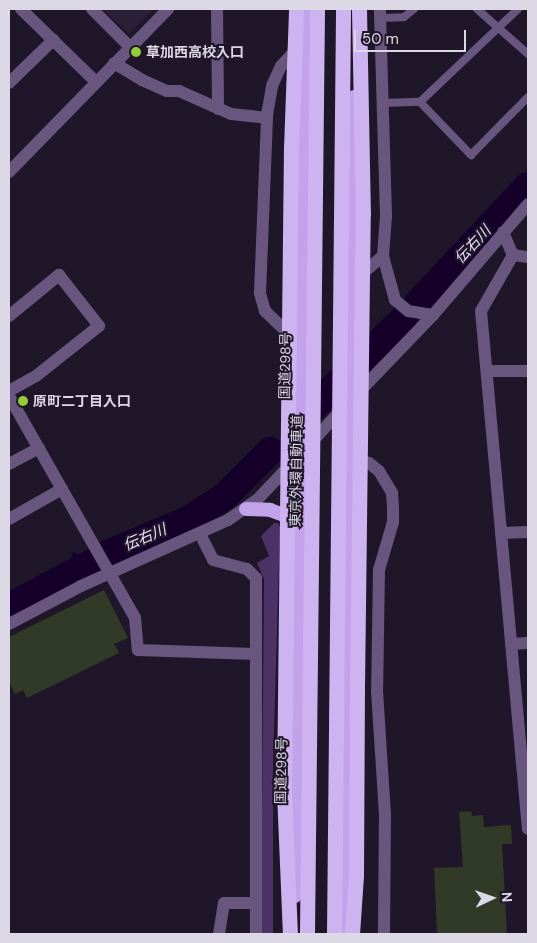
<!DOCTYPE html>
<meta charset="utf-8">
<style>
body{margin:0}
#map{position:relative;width:537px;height:943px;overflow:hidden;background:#1f1729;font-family:"DM Sans","Noto Sans JP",sans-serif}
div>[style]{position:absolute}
.built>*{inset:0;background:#2a1f37}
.forest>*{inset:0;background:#4c3267}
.stream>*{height:4.5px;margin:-2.25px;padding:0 2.25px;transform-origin:2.25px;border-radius:2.25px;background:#15002a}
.river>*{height:28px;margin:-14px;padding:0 14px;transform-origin:14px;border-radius:14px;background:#15002a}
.building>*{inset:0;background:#313a26}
.service>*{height:8px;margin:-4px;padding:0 4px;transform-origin:4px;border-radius:4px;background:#68567f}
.minor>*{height:12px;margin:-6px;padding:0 6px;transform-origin:6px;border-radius:6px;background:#68567f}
.tertiary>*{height:12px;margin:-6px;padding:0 6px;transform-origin:6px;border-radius:6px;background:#68567f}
.trunk>*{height:14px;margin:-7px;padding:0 7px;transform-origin:7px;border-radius:7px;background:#c3a2ec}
.motorway>*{height:15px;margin:-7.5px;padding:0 7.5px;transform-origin:7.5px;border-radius:7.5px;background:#ceb3f1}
.motorway-bridge>*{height:15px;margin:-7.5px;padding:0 7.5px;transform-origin:7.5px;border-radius:7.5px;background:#ceb3f1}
.dots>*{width:14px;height:14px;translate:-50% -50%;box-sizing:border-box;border:2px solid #1f1729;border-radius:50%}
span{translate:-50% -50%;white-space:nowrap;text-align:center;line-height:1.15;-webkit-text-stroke:4px #1f1729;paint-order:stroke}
.poi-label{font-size:14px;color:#ddd8e5;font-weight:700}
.left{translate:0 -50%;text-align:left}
.street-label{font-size:14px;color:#ddd8e5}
.water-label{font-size:15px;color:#ebdcfe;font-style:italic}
.frame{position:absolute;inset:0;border:10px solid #ddd8e5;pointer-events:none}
.north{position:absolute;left:467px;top:873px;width:50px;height:50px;-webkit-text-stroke:4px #1f1729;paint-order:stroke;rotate:87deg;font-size:14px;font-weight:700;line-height:20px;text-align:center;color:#ddd8e5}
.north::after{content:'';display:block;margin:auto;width:18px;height:22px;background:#ddd8e5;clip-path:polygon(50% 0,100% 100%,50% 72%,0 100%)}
.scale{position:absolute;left:354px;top:30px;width:112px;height:22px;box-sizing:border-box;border:2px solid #ddd8e5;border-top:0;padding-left:6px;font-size:15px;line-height:18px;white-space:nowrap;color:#ddd8e5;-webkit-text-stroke:4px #1f1729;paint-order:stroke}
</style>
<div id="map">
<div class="built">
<div style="clip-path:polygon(102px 9px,154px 9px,129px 34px)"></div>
</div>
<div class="forest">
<div style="clip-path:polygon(274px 523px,278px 523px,280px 527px,273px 765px,273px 934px,261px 934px,264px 579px,257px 563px,269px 556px,261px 536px)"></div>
</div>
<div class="stream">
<div style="left:74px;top:554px;width:16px;rotate:72deg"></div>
</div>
<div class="river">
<div style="left:417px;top:304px;width:162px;rotate:-46.8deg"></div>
<div style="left:359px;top:362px;width:62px;rotate:-44.3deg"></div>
<div style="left:314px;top:407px;width:40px;rotate:-45deg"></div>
<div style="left:9px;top:607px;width:115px;rotate:-28.1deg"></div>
<div style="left:110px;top:553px;width:87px;rotate:-23deg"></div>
<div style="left:190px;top:519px;width:42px;rotate:-33.3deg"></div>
<div style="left:225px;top:496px;width:64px;rotate:-45deg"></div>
</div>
<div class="building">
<div style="clip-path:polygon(104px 590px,128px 638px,114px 644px,119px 653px,27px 698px,23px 690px,15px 694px,9px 682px,9px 637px)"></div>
<div style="clip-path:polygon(471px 811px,472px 816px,483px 815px,484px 827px,511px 825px,512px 844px,502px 844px,507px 934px,437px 934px,434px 868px,463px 867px,459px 812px)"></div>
</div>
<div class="service">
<div style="left:477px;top:9px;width:68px;rotate:41.4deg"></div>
<div style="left:380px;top:18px;width:24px;rotate:-2deg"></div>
<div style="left:404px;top:17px;width:13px;rotate:-39deg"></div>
<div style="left:420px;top:102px;width:74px;rotate:46.1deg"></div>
<div style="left:471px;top:155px;width:81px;rotate:-45.5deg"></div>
<div style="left:382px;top:103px;width:38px;rotate:-2deg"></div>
<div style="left:420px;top:102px;width:135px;rotate:-43.5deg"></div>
</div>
<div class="minor">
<div style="left:21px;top:9px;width:105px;rotate:44.2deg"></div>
<div style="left:92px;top:9px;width:54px;rotate:45deg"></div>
<div style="left:217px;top:9px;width:100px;rotate:89.4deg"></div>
<div style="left:114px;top:63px;width:33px;rotate:31deg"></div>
<div style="left:142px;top:80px;width:27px;rotate:24deg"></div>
<div style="left:167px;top:91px;width:12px"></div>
<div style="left:179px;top:91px;width:57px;rotate:23.9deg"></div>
<div style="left:231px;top:114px;width:36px;rotate:6deg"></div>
<div style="left:9px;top:83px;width:62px;rotate:-44.3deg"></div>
<div style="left:9px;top:172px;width:228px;rotate:-45.7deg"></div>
<div style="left:503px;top:232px;width:25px;rotate:67deg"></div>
<div style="left:513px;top:255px;width:64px;rotate:119.7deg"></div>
<div style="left:481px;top:311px;width:520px;rotate:84.82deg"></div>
<div style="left:513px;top:255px;width:15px;rotate:8deg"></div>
<div style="left:383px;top:256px;width:46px;rotate:74.7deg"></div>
<div style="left:395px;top:300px;width:17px;rotate:40deg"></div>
<div style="left:408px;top:311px;width:25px;rotate:9deg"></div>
<div style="left:358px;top:277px;width:33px;rotate:-40deg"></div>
<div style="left:383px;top:256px;width:40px;rotate:-85.7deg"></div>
<div style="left:386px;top:216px;width:207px;rotate:-91.7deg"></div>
<div style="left:9px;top:316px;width:65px;rotate:-39.4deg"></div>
<div style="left:59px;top:275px;width:65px;rotate:51.9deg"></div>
<div style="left:99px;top:326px;width:80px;rotate:141.6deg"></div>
<div style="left:36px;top:376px;width:31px;rotate:151deg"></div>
<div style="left:293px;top:338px;width:39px;rotate:-136deg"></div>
<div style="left:265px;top:311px;width:19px;rotate:-106deg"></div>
<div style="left:260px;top:293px;width:178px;rotate:-87.7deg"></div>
<div style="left:267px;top:115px;width:29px;rotate:-80deg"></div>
<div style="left:272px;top:86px;width:22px;rotate:-66deg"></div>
<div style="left:281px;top:66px;width:25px;rotate:-47deg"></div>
<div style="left:488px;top:371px;width:40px"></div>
<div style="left:9px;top:396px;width:255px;rotate:60.4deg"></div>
<div style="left:135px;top:618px;width:32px;rotate:85deg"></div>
<div style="left:138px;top:650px;width:117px;rotate:2deg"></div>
<div style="left:353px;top:457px;width:17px;rotate:21deg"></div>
<div style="left:369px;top:463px;width:13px;rotate:39deg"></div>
<div style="left:379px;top:471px;width:26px;rotate:59deg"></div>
<div style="left:392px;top:493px;width:14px;rotate:86deg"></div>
<div style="left:393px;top:507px;width:15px;rotate:90deg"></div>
<div style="left:393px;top:522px;width:50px;rotate:106.3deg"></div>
<div style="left:379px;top:570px;width:121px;rotate:90.9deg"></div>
<div style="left:377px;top:691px;width:123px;rotate:86.3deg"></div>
<div style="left:385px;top:814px;width:120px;rotate:90.5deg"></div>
<div style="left:9px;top:464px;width:34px;rotate:-28deg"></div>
<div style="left:9px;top:519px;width:61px;rotate:-29.5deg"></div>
<div style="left:501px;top:533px;width:27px;rotate:-2deg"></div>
<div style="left:200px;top:534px;width:29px;rotate:63deg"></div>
<div style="left:213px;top:560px;width:35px;rotate:15deg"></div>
<div style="left:247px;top:569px;width:13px;rotate:45deg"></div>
<div style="left:256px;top:578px;width:356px;rotate:90deg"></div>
<div style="left:511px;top:644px;width:17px;rotate:-3deg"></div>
<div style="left:219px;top:934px;width:31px;rotate:-81deg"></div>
<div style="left:224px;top:903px;width:32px"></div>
</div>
<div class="tertiary">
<div style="left:358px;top:393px;width:108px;rotate:-46.1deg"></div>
<div style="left:433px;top:315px;width:146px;rotate:-49.4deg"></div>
<div style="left:308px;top:446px;width:50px;rotate:-47.4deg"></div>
<div style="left:9px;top:624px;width:81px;rotate:-27.8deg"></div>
<div style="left:81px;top:586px;width:161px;rotate:-24.2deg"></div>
<div style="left:228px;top:520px;width:35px;rotate:-35deg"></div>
<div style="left:257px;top:500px;width:50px;rotate:-46.6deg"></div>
</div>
<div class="trunk">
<div style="left:246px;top:509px;width:24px;rotate:2deg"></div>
<div style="left:270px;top:510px;width:29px;rotate:20deg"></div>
<div style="left:295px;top:896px;width:887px;rotate:-89.29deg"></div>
<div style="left:345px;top:934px;width:837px;rotate:-89.38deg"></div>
</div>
<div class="motorway">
<div style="left:359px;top:9px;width:204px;rotate:88.9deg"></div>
<div style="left:284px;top:792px;width:142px;rotate:87.6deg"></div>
<div style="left:352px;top:934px;width:58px;rotate:-86.1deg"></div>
<div style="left:356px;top:876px;width:189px;rotate:-89.7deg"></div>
</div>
<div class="motorway-bridge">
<div style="left:357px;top:687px;width:474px;rotate:-89.3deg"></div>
<div style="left:284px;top:792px;width:644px;rotate:-89.38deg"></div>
<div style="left:291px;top:148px;width:139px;rotate:-87.9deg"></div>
<div style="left:307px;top:934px;width:925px;rotate:-89.38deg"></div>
<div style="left:334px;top:934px;width:925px;rotate:-89.44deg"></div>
</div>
<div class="dots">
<div style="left:136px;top:52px;background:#94cc3c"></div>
<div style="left:23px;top:401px;background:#94cc3c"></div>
</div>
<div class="poi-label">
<span class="left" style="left:146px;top:52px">草加西高校入口</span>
<span class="left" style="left:33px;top:401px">原町二丁目入口</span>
</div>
<div class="street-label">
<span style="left:285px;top:366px;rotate:-89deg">国道298号</span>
<span style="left:296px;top:471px;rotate:-89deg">東京外環自動車道</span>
<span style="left:281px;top:771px;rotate:-89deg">国道298号</span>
</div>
<div class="water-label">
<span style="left:473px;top:245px;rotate:-47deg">伝右川</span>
<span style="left:145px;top:538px;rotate:-23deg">伝右川</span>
</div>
<div class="frame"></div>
<div class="north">N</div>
<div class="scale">50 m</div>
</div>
